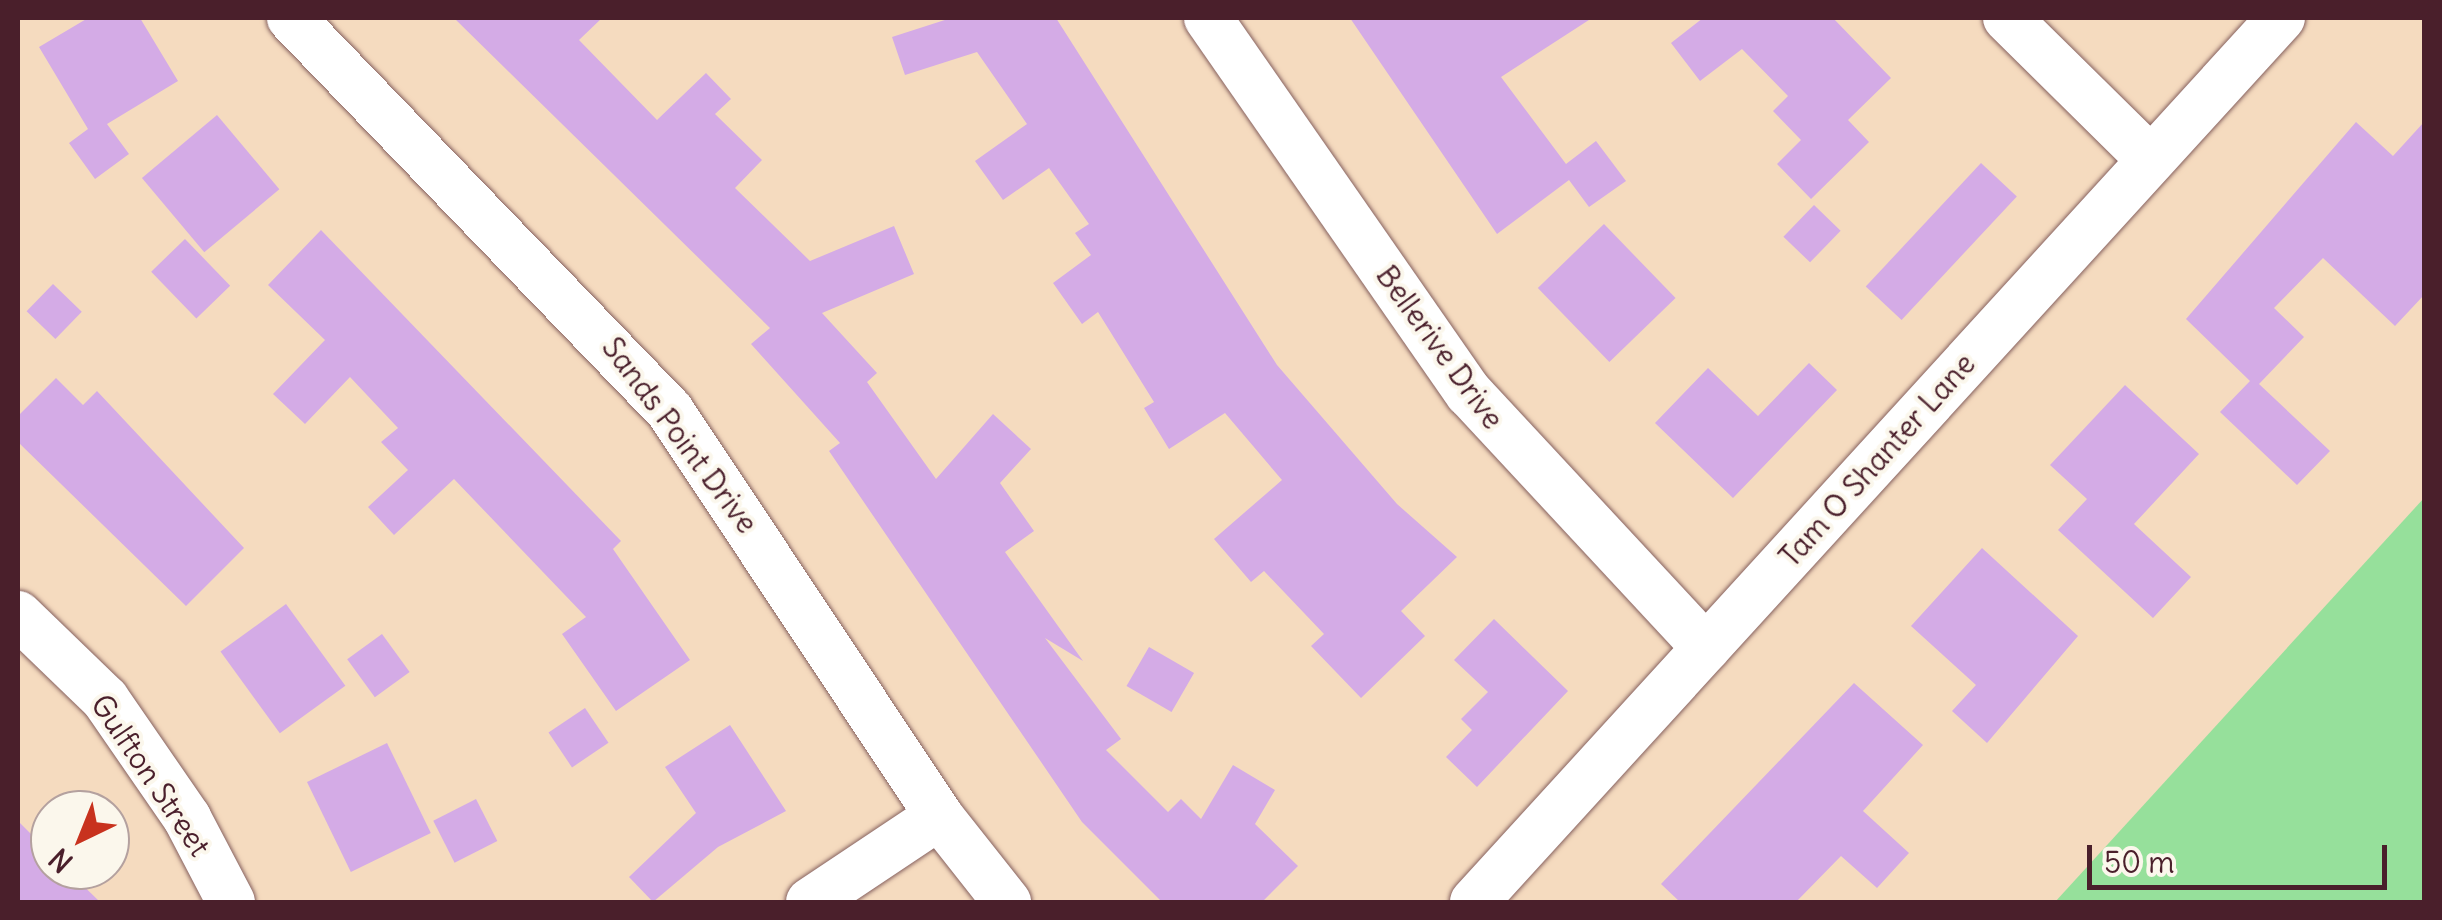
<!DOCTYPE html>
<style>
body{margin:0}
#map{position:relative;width:2442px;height:920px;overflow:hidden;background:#f5dbbf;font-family:Delius,sans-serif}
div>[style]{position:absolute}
.green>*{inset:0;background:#96e09b}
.building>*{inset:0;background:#d4abe6;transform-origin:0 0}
.roads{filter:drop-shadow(0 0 2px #86615f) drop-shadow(0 0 2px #86615f)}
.minor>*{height:48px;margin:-24px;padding:0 24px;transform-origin:24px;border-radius:24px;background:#fff}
span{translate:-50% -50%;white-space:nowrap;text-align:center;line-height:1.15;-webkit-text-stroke:8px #fbf7ec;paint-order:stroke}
.street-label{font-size:30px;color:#4a1f2b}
.frame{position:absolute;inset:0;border:20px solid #4a1f2b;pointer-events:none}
.north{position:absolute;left:30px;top:790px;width:100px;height:100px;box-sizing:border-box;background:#fbf7ec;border:2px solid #b4a19f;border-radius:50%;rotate:223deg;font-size:28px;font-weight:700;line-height:40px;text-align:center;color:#4a1f2b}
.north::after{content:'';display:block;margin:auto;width:35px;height:45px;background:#c8321e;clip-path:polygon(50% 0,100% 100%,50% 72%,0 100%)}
.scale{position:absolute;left:2087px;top:845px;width:300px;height:45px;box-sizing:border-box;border:5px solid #4a1f2b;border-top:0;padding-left:12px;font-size:30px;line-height:35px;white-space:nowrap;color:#4a1f2b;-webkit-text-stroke:8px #fbf7ec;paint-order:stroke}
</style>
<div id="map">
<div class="green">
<div style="clip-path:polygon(2424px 498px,2424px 902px,2055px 902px)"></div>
</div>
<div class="building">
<div style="clip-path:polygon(88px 18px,140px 18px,178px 81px,107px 124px,129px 154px,95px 179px,69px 143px,88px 129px,39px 47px)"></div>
<div style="clip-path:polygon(454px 18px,602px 18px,579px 40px,657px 120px,706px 73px,731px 99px,715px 114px,762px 160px,735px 188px,810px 261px,894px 226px,914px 274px,822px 313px,877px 373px,867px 382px,936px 479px,993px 414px,1031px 449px,1000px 483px,1034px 531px,1005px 552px,1083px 661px,1045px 638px,1121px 739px,1106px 750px,1168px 812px,1181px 799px,1201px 819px,1233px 765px,1275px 790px,1255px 824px,1298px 866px,1262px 902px,1162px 902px,1082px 822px,829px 451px,840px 443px,751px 344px,770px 328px)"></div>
<div style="clip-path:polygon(951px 18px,1056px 18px,1277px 365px,1397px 504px,1457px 557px,1401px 611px,1425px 636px,1361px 698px,1311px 646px,1324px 634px,1264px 571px,1251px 582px,1214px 539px,1282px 480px,1225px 413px,1169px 449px,1144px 408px,1154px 402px,1098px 312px,1082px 324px,1053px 283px,1091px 255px,1075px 233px,1089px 224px,1049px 168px,1003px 200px,975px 161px,1027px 124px,977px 52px,905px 75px,892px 37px)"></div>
<div style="clip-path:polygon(1350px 18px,1592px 18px,1501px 77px,1566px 164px,1596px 141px,1626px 181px,1589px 207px,1569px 180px,1497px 234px)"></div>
<div style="clip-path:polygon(1703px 18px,1833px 18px,1891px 78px,1848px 120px,1869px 142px,1811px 199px,1777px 164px,1801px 140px,1773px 111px,1788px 96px,1742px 49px,1700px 81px,1671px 43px)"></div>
<div style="left:217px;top:115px;width:97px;height:98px;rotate:50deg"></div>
<div style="clip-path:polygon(2356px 122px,2393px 156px,2424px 122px,2424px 295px,2395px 326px,2323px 258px,2274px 308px,2304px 337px,2259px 384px,2330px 451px,2297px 485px,2220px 412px,2250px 381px,2186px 319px)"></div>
<div style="left:1981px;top:163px;width:49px;height:169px;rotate:43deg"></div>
<div style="left:1814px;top:205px;width:37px;height:44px;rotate:44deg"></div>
<div style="left:1604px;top:224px;width:103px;height:92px;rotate:46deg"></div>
<div style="clip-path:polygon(321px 230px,621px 541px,613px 549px,690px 660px,616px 711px,562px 634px,586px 617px,454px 479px,394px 535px,368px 507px,408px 470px,381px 442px,398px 428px,350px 377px,305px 424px,273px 394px,325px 340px,268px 285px)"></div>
<div style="left:185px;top:239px;width:65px;height:47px;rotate:46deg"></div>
<div style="left:53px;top:284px;width:40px;height:38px;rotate:44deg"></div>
<div style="clip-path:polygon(1809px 363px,1837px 390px,1733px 498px,1655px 423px,1708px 368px,1758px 416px)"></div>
<div style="clip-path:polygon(56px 378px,83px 405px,97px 391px,244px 548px,186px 606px,18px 442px,18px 416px)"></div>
<div style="clip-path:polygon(2125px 385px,2199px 454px,2134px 524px,2191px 577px,2153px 618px,2058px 530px,2087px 499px,2050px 465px)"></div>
<div style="clip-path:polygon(1982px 548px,2078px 636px,1987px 743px,1952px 711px,1976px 685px,1911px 626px)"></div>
<div style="left:286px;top:604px;width:101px;height:81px;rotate:54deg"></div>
<div style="clip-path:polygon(1494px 619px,1568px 691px,1477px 787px,1446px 757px,1472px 730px,1461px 719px,1488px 692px,1454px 660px)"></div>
<div style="left:382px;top:634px;width:47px;height:43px;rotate:54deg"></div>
<div style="left:1149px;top:647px;width:52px;height:45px;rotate:30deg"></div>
<div style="clip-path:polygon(1854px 683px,1923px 745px,1863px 811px,1909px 853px,1877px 888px,1841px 856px,1796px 902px,1680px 902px,1661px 884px)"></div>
<div style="left:585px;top:708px;width:42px;height:44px;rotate:56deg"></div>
<div style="clip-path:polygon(730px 725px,786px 811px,718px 847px,653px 902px,629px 877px,696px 813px,665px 767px)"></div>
<div style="left:387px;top:743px;width:100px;height:89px;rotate:64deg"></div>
<div style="left:476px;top:799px;width:47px;height:48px;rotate:63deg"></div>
<div style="clip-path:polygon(18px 821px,50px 853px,50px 870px,67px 870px,100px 902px,18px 902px)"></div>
</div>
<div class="roads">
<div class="minor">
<div style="left:291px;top:18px;width:546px;rotate:46.04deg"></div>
<div style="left:670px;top:411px;width:486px;rotate:56.4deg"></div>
<div style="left:939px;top:816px;width:110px;rotate:51.7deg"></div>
<div style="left:1208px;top:18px;width:457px;rotate:55.2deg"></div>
<div style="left:1469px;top:393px;width:348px;rotate:47.1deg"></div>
<div style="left:2007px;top:18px;width:202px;rotate:44.6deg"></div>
<div style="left:18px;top:615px;width:121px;rotate:44deg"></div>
<div style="left:105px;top:699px;width:145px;rotate:55.4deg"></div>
<div style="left:187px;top:818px;width:95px;rotate:62.4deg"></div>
<div style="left:810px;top:902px;width:155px;rotate:-33.7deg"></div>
<div style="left:1474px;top:902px;width:1197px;rotate:-47.61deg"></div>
</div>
</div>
<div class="street-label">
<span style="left:1440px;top:347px;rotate:54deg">Bellerive Drive</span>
<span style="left:680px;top:435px;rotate:53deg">Sands Point Drive</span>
<span style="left:1877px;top:460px;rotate:-48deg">Tam O Shanter Lane</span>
<span style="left:151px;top:775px;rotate:56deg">Gulfton Street</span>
</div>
<div class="frame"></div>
<div class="north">N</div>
<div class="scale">50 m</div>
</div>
